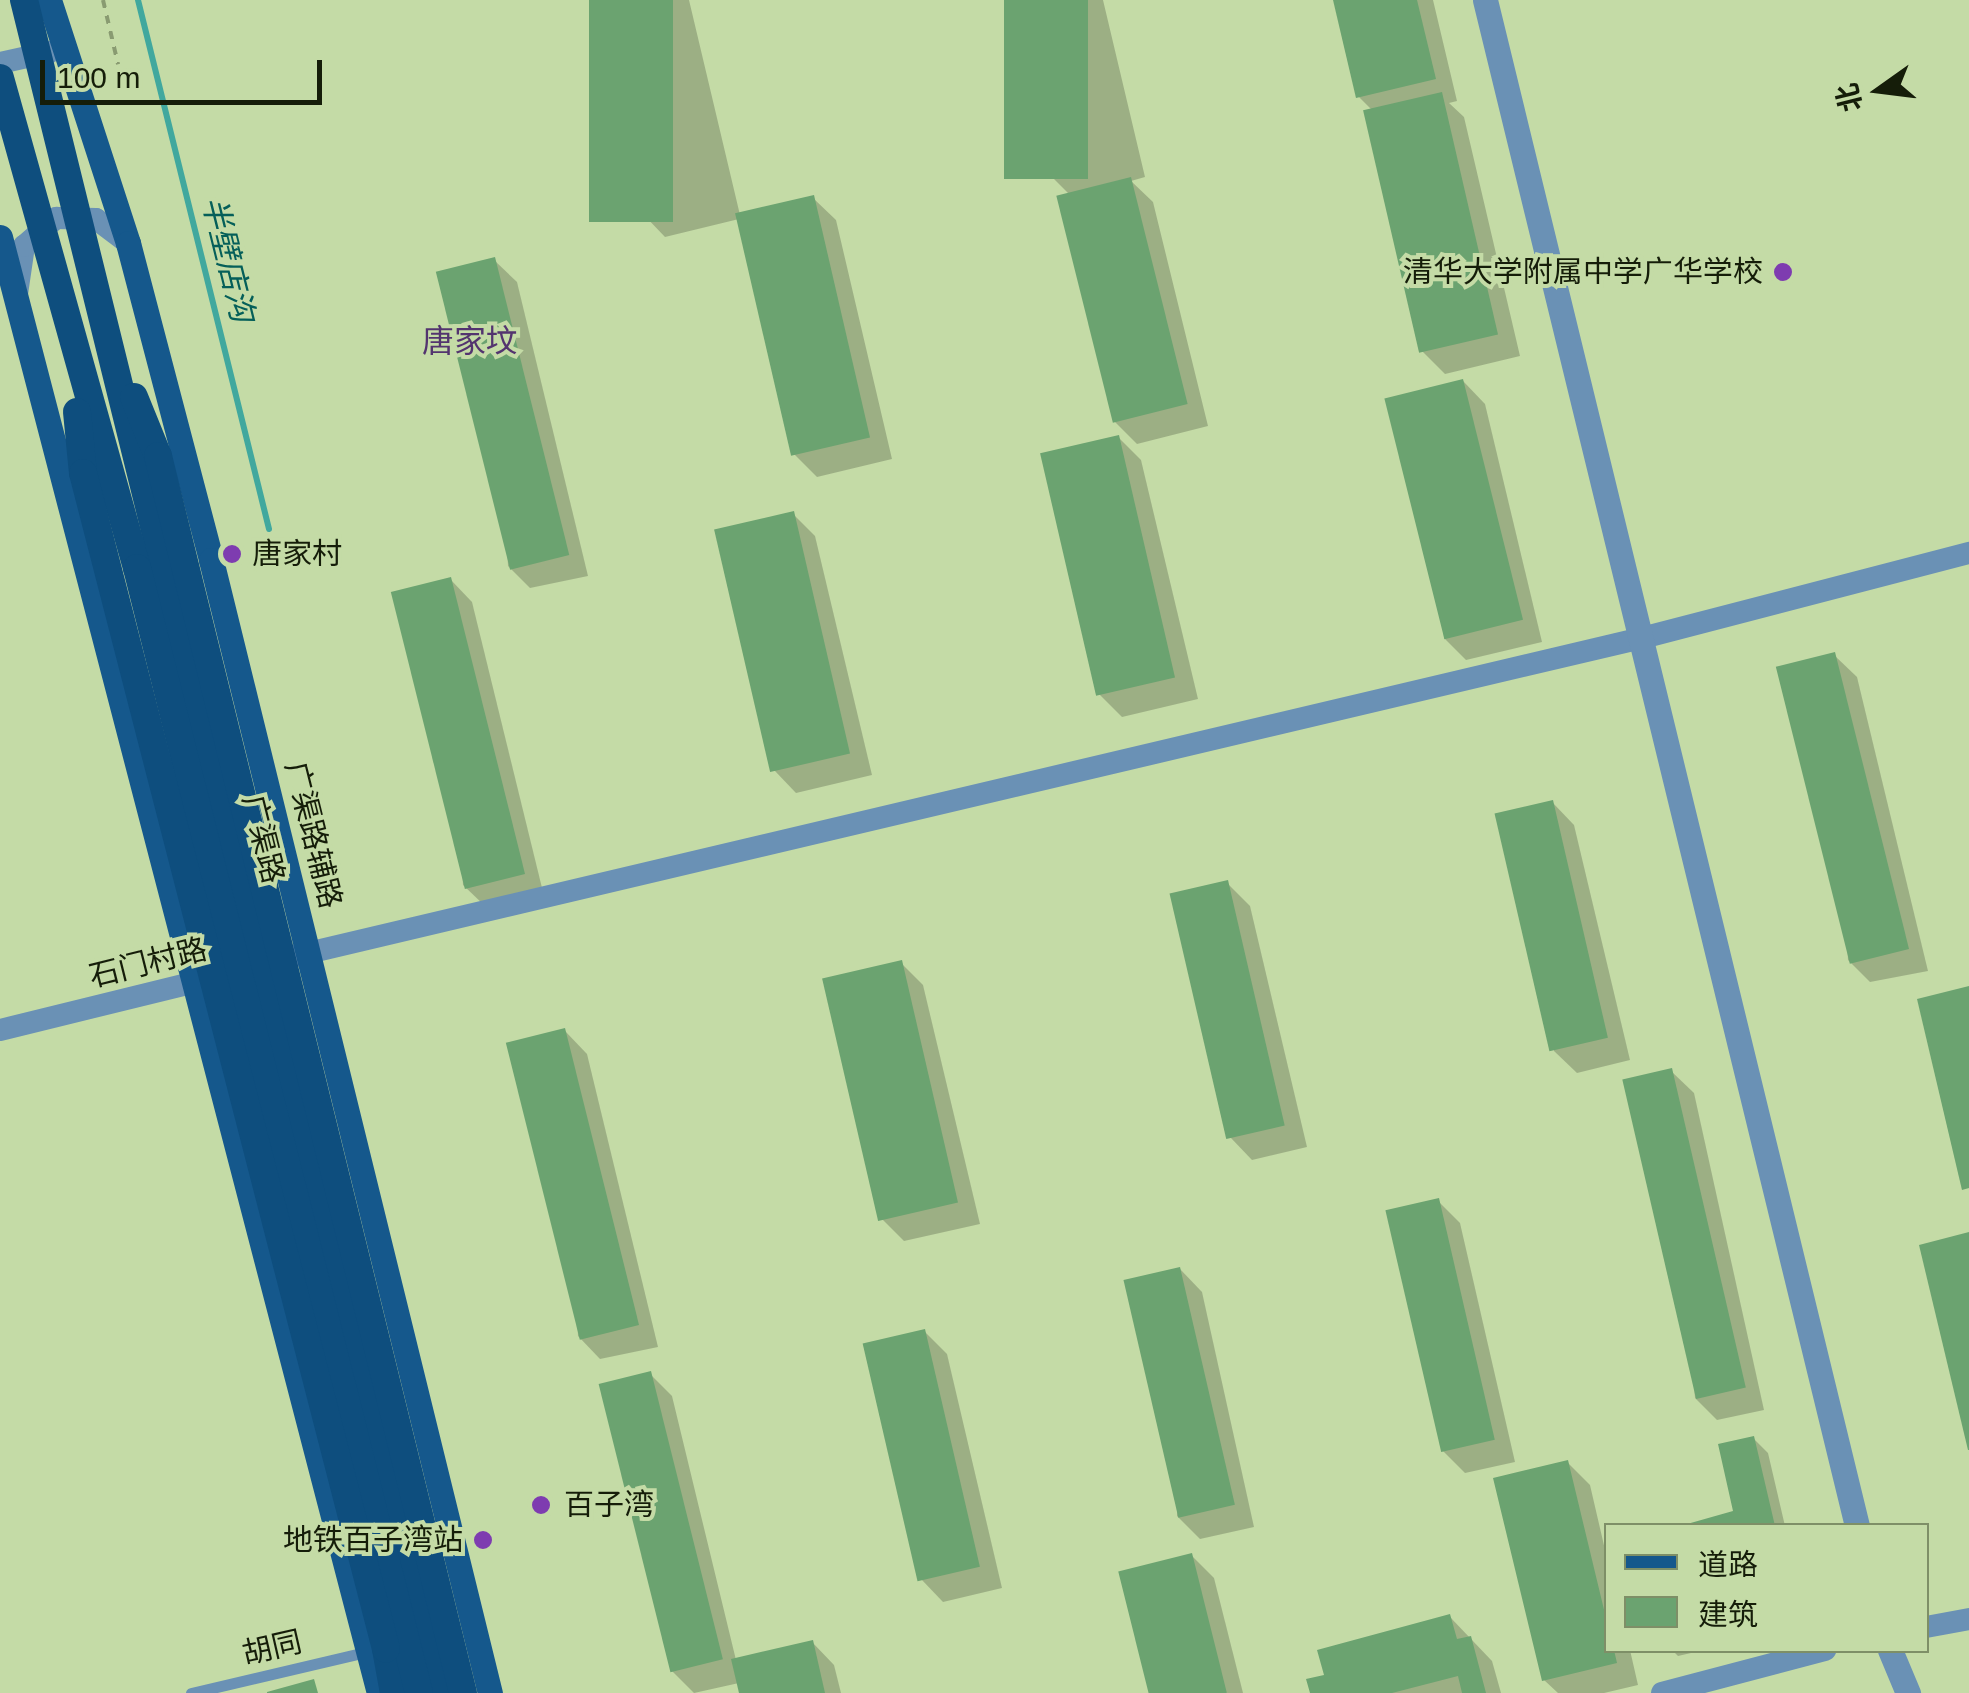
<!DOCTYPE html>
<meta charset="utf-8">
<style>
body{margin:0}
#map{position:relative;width:1969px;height:1693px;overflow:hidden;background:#c4dba6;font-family:Helvetica,"Noto Sans SC",sans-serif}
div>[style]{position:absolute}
.shadow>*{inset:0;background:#0003}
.stream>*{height:6px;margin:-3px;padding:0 3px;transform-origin:3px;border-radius:3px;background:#41a89e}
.building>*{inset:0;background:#6ba370;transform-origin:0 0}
.path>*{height:4px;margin-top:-2px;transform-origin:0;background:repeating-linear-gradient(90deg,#899b71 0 8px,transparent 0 16px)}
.service>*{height:11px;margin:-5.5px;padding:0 5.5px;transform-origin:5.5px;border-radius:5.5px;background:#6a91b5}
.minor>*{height:22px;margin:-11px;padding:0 11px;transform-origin:11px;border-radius:11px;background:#6a91b5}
.tertiary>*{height:25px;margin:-12.5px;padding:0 12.5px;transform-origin:12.5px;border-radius:12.5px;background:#6a91b5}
.primary>*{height:25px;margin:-12.5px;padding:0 12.5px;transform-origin:12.5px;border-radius:12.5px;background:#15588c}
.trunk>*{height:28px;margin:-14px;padding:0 14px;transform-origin:14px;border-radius:14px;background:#0e4e7e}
.trunk-bridge>*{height:28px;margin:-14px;padding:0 14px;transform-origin:14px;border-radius:14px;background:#0e4e7e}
.dots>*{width:28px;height:28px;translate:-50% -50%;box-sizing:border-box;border:5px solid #c4dba6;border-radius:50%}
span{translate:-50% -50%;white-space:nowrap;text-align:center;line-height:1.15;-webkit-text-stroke:8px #c4dba6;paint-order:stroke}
.poi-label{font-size:30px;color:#151d09}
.right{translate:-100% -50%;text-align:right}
.left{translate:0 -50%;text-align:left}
.street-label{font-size:30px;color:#151d09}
.water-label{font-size:32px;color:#055f59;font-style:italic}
.neighbourhood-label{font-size:32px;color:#53346f}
.legend{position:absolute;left:1604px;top:1523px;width:325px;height:130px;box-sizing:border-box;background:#c4dba6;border:2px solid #7e8f67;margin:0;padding:12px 18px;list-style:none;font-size:30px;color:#151d09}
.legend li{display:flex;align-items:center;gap:20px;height:50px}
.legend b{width:50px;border:2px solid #7e8f67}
.north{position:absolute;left:1829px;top:40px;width:100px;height:100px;-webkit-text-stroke:8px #c4dba6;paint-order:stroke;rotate:256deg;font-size:28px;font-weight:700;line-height:40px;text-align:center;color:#151d09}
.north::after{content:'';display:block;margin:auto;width:35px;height:45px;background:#151d09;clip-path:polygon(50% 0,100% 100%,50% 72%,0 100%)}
.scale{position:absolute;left:40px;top:60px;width:282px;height:45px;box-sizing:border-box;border:5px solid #151d09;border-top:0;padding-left:12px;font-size:30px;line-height:35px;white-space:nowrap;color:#151d09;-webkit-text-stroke:8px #c4dba6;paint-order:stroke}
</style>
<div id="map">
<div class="shadow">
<div style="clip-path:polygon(592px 0,689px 0,740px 215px,813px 198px,836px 220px,892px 459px,817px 477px,794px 454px,739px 219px,665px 237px,643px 214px)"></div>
<div style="clip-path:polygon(1006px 0,1103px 0,1145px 177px,1131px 181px,1153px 202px,1208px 426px,1137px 444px,1115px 422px,1070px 195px,1048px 173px)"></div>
<div style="clip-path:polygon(1336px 0,1433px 0,1457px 101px,1449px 103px,1464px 117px,1520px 356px,1445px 374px,1422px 351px,1373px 111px,1359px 97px)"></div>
<div style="clip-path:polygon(494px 260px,517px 282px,588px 576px,530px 588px,508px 566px)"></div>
<div style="clip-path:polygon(1463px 381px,1485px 404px,1542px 642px,1466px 660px,1444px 638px)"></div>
<div style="clip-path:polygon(1119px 438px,1141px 460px,1198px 699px,1122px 717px,1100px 695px)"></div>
<div style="clip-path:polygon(793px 514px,815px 536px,872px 775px,796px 793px,774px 770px)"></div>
<div style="clip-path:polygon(450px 579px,472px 602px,544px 896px,486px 907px,463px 885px)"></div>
<div style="clip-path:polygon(1834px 655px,1857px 677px,1928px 971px,1870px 982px,1848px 960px)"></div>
<div style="clip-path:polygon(1552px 802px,1574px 825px,1630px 1060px,1577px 1073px,1554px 1051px)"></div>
<div style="clip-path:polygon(1227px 883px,1250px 906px,1307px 1147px,1252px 1160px,1230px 1137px)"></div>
<div style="clip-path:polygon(901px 963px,923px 985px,980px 1224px,904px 1241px,882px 1219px)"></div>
<div style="clip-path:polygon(565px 1031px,587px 1054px,658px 1347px,600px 1359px,578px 1336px)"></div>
<div style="clip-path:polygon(1671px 1071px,1694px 1093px,1764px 1410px,1717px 1420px,1695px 1398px)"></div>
<div style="clip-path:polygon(1438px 1201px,1460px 1223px,1515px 1462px,1465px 1473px,1443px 1451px)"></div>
<div style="clip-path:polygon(1180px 1269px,1202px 1292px,1254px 1527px,1200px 1539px,1177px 1516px)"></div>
<div style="clip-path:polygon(925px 1332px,947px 1354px,1002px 1588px,943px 1602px,921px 1579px)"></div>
<div style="clip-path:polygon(650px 1374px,672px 1396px,736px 1660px,812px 1642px,834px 1665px,841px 1693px,741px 1693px,739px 1683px,694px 1693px,672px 1671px)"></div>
<div style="clip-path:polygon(1753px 1438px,1768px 1453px,1785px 1526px,1684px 1526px,1736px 1513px)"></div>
<div style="clip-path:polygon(1567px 1462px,1590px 1485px,1606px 1554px,1606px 1650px,1630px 1650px,1638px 1685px,1604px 1693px,1558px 1693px,1544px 1680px)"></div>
<div style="clip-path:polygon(1192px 1556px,1214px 1578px,1243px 1693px,1151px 1693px)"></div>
<div style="clip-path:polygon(1450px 1617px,1492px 1661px,1501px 1693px,1312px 1693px,1327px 1676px)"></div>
<div style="clip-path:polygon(1672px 1650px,1704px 1650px,1678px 1656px)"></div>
</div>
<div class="stream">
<div style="left:138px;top:0;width:545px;rotate:76.09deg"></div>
</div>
<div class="building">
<div style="left:589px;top:0;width:84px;height:222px"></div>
<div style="left:1004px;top:0;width:84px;height:179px"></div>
<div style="clip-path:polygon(1333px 0,1417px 0,1436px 79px,1356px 98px)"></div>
<div style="left:1442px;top:92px;width:249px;height:81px;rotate:77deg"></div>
<div style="left:1131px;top:177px;width:234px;height:77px;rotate:76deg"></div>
<div style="left:814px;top:195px;width:249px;height:81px;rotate:77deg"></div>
<div style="left:495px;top:257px;width:307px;height:61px;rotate:76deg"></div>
<div style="left:1463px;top:379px;width:248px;height:81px;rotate:76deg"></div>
<div style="left:1119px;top:435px;width:249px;height:81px;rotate:77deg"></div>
<div style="left:794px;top:511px;width:249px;height:82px;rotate:77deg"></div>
<div style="left:451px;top:577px;width:306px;height:62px;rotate:76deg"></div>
<div style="left:1835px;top:652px;width:306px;height:61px;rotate:76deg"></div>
<div style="left:1553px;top:800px;width:244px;height:60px;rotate:77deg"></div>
<div style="left:1228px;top:880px;width:252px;height:60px;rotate:77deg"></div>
<div style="left:902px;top:960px;width:249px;height:82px;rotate:77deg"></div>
<div style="clip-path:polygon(1969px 986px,1969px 1188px,1962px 1190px,1917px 999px)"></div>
<div style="left:565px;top:1028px;width:306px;height:61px;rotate:76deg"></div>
<div style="left:1672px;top:1068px;width:328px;height:51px;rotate:77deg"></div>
<div style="left:1439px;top:1198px;width:248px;height:55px;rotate:77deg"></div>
<div style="clip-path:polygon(1969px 1232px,1969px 1450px,1968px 1450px,1919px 1245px)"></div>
<div style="left:1180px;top:1267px;width:244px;height:58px;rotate:77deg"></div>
<div style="left:925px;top:1329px;width:244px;height:64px;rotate:77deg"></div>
<div style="left:651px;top:1371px;width:297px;height:54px;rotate:76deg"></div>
<div style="clip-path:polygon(1754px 1436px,1775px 1526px,1680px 1526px,1733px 1511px,1718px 1444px)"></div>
<div style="clip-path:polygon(1568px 1460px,1606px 1618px,1606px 1650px,1614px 1650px,1617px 1663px,1542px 1681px,1493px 1478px)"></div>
<div style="left:1192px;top:1553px;width:144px;height:76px;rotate:76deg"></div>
<div style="clip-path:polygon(1450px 1614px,1457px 1639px,1471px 1636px,1486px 1693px,1462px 1693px,1458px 1676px,1392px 1693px,1310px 1693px,1306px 1679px,1324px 1675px,1317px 1650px)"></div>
<div style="clip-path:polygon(813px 1640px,825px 1693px,739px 1693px,731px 1659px)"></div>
<div style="clip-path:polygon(314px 1679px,318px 1693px,267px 1693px,267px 1692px)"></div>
</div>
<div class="path">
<div style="left:103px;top:0;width:66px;rotate:76.8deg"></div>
</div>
<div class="service">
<div style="left:191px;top:1693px;width:180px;rotate:-13.2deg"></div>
</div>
<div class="minor">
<div style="left:0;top:63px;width:51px;rotate:-12.4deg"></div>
<div style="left:17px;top:294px;width:49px;rotate:-81.7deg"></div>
<div style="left:24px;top:246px;width:43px;rotate:-41.2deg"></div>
<div style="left:56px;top:218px;width:40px;rotate:1.4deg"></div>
<div style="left:96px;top:219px;width:40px;rotate:37deg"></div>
<div style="left:291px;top:957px;width:1388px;rotate:-13.29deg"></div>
<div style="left:1642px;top:638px;width:338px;rotate:-14.6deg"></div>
<div style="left:0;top:1030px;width:217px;rotate:-13.8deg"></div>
<div style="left:1926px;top:1627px;width:44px;rotate:-10.5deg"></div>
<div style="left:1662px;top:1693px;width:169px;rotate:-14.8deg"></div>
</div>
<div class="tertiary">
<div style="left:1485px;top:0;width:1571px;rotate:76.3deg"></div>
<div style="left:1890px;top:1650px;width:47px;rotate:67.3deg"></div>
</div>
<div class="primary">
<div style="left:49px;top:0;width:256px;rotate:72deg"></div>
<div style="left:128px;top:243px;width:328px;rotate:75.3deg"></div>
<div style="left:211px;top:560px;width:1167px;rotate:76.17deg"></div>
<div style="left:0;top:237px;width:1505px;rotate:75.41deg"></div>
</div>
<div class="trunk">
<div style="left:386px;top:1649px;width:45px;rotate:79.7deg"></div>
</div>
<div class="trunk-bridge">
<div style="left:24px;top:0;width:1744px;rotate:76.13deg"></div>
<div style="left:0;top:78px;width:509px;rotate:74.38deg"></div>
<div style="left:137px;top:568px;width:1160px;rotate:75.93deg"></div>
<div style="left:134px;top:397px;width:64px;rotate:67.9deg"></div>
<div style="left:158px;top:456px;width:1274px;rotate:76.15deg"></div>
<div style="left:77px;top:412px;width:61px;rotate:84.4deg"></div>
<div style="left:83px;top:473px;width:1214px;rotate:75.55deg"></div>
</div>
<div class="dots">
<div style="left:1783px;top:272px;background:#7e3cb0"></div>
<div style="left:232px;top:554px;background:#7e3cb0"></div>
<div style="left:541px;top:1505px;background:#7e3cb0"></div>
<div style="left:483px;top:1540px;background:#7e3cb0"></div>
</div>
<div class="poi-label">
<span class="right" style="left:1763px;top:272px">清华大学附属中学广华学校</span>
<span class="left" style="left:252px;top:554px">唐家村</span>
<span class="left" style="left:564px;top:1505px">百子湾</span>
<span class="right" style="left:463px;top:1540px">地铁百子湾站</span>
</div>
<div class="street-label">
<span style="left:313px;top:835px;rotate:76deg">广渠路辅路</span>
<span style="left:263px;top:839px;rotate:76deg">广渠路</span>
<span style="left:148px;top:963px;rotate:-14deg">石门村路</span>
<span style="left:272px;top:1648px;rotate:-13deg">胡同</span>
</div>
<div class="water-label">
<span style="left:228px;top:259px;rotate:76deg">半壁店沟</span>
</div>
<div class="neighbourhood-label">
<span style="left:470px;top:341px">唐家坟</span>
</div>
<ul class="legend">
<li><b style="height:12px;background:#15588c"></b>道路</li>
<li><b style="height:28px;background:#6ba370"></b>建筑</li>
</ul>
<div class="north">北</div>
<div class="scale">100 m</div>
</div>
